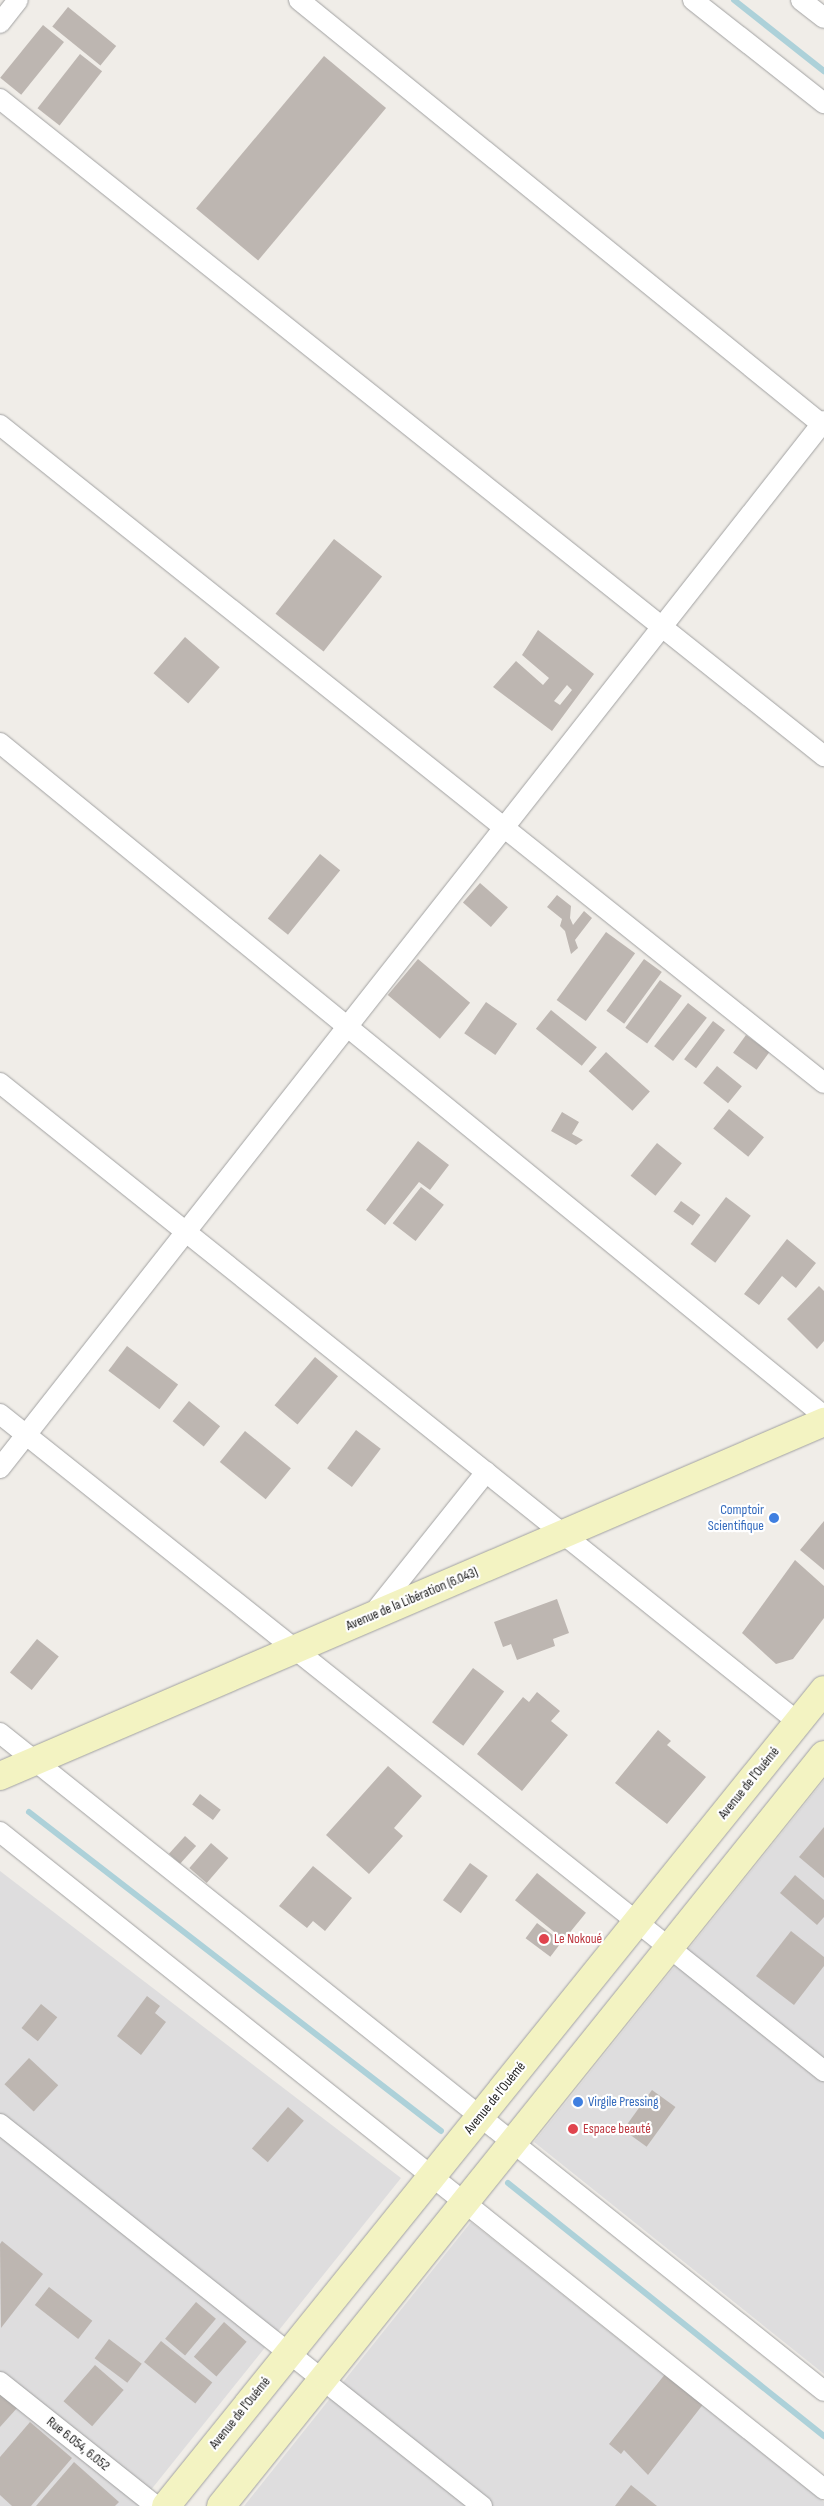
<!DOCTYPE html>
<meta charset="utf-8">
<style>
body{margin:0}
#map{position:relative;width:824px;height:2506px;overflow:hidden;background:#f0ede8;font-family:"Sofia Sans Condensed",sans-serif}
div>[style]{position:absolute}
.residential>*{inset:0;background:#deddde}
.stream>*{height:6px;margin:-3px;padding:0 3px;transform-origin:3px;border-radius:3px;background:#add1d9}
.building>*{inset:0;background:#bdb6b1;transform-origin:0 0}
.roads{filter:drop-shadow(0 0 1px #a1a1a1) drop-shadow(0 0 1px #a1a1a1)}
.minor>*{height:20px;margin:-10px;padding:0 10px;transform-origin:10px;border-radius:10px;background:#fff}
.secondary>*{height:28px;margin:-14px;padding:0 14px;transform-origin:14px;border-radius:14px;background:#f3f3c2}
.dots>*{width:14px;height:14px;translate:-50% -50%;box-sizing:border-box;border:2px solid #fff;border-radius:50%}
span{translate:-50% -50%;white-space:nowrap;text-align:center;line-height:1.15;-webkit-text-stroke:4.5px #fff;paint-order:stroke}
.shop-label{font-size:14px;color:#366cbe}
.right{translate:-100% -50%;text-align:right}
.left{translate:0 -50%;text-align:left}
.street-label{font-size:14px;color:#202020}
.health-label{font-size:14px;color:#be3a42}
</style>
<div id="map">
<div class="residential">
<div style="clip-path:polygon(824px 1780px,824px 2374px,534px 2142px)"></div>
<div style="clip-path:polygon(0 1871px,401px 2178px,138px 2506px,0 2506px)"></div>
<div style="clip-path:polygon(471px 2222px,824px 2502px,824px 2506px,244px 2506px)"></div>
</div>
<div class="stream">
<div style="left:734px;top:0;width:115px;rotate:38.3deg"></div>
<div style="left:29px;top:1812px;width:521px;rotate:37.75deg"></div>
<div style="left:508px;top:2183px;width:405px;rotate:38.7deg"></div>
</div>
<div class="building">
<div style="left:68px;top:7px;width:62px;height:25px;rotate:39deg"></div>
<div style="left:43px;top:25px;width:27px;height:68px;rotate:39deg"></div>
<div style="left:80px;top:54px;width:28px;height:69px;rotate:38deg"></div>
<div style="left:324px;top:56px;width:81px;height:199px;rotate:40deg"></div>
<div style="left:334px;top:539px;width:61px;height:95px;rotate:38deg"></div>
<div style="clip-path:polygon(evenodd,538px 630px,594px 674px,552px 731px,493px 687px,516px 661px,543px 685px,549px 678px,522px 655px,538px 630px,567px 685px,572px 690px,560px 705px,554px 701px,567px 685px)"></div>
<div style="left:185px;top:637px;width:46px;height:48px;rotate:41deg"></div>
<div style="left:320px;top:854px;width:26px;height:83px;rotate:39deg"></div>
<div style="left:480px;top:883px;width:37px;height:26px;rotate:41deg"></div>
<div style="clip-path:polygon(557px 895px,571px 906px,570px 918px,573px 925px,584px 911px,592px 918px,575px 940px,578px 948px,571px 954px,565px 931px,560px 926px,562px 919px,547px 907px)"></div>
<div style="left:606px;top:932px;width:36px;height:84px;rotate:36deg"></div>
<div style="left:418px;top:959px;width:68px;height:47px;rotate:40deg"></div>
<div style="left:644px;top:959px;width:22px;height:64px;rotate:36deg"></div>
<div style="left:660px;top:980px;width:27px;height:59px;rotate:36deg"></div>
<div style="left:486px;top:1002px;width:38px;height:38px;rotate:35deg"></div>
<div style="left:688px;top:1003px;width:24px;height:55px;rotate:38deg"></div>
<div style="left:551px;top:1010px;width:59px;height:24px;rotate:39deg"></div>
<div style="left:713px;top:1021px;width:15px;height:48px;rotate:37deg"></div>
<div style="left:746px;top:1035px;width:29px;height:22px;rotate:36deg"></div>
<div style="left:606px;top:1052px;width:59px;height:26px;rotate:42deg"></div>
<div style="left:717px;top:1066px;width:32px;height:22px;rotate:39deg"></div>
<div style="left:729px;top:1109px;width:45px;height:25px;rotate:39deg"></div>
<div style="clip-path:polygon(562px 1112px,579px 1122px,572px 1134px,583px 1140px,576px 1145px,551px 1131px)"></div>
<div style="clip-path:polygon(418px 1141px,449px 1165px,430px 1190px,419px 1182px,385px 1225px,366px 1210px)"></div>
<div style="left:657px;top:1143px;width:32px;height:42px;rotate:39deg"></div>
<div style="left:421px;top:1187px;width:29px;height:46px;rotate:38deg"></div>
<div style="left:726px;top:1197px;width:31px;height:59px;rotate:37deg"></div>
<div style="left:681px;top:1201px;width:24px;height:13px;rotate:36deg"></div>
<div style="clip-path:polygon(787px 1239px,816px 1263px,796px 1288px,782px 1276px,759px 1305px,744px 1294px)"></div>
<div style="clip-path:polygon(819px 1286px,824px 1291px,824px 1341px,817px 1349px,787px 1319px)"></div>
<div style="left:127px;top:1346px;width:64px;height:31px;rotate:37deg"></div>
<div style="left:315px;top:1357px;width:30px;height:63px;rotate:40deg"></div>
<div style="left:189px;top:1401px;width:40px;height:26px;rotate:39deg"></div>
<div style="left:356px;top:1430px;width:31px;height:48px;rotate:37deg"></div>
<div style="left:245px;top:1431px;width:59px;height:40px;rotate:39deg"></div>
<div style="clip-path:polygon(824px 1521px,824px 1570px,800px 1550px)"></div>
<div style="clip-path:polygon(795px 1560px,824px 1586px,824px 1618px,793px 1659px,776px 1664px,742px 1633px)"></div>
<div style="clip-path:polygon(557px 1599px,569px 1633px,553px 1639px,555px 1646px,517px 1660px,511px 1644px,503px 1647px,494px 1622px)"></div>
<div style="left:37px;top:1639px;width:28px;height:43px;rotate:39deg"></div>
<div style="left:473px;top:1668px;width:39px;height:68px;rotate:37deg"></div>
<div style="clip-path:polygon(537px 1692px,560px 1711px,551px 1721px,568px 1735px,522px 1791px,477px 1754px,523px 1697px,529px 1702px)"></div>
<div style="clip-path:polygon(658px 1730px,671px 1741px,667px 1745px,706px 1777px,667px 1824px,615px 1783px)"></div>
<div style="clip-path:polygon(388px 1766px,422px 1796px,394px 1828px,403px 1836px,369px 1874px,326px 1835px)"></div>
<div style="left:200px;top:1794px;width:26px;height:13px;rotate:37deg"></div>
<div style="clip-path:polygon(824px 1827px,824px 1878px,799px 1857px)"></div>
<div style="left:185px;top:1836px;width:15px;height:24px;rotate:42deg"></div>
<div style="left:211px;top:1843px;width:23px;height:33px;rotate:41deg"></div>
<div style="left:470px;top:1863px;width:22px;height:46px;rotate:36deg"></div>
<div style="clip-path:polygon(313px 1866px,352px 1898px,325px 1931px,313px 1921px,307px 1928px,279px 1906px)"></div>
<div style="left:537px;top:1873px;width:63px;height:35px;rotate:39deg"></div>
<div style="clip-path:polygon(795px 1875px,824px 1900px,824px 1917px,817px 1925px,780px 1893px)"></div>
<div style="left:537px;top:1923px;width:31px;height:19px;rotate:37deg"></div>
<div style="clip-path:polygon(791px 1931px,824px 1957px,824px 1966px,794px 2005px,756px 1976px)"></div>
<div style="clip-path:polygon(147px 1996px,160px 2006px,155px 2013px,166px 2022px,141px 2055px,117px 2036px)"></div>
<div style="left:41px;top:2004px;width:21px;height:31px;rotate:39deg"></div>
<div style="left:29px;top:2058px;width:40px;height:36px;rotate:43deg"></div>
<div style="left:652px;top:2090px;width:29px;height:49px;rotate:36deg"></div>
<div style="left:288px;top:2107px;width:21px;height:55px;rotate:41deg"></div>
<div style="clip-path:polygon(2px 2241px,43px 2274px,1px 2328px,0 2244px)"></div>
<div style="left:49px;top:2287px;width:55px;height:23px;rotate:38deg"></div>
<div style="left:196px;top:2302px;width:26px;height:48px;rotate:40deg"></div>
<div style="left:224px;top:2322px;width:30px;height:46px;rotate:41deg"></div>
<div style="left:109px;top:2339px;width:41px;height:24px;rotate:37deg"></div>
<div style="left:161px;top:2341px;width:66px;height:27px;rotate:39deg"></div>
<div style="left:95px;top:2365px;width:38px;height:48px;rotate:41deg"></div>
<div style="clip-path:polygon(670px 2368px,708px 2398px,648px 2475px,624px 2450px,621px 2454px,609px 2444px)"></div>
<div style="clip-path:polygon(0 2391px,18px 2407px,0 2427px)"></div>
<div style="clip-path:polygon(30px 2422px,72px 2458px,31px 2506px,12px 2506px,0 2495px,0 2457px)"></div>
<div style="clip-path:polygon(74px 2462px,119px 2502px,115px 2506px,36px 2506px)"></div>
<div style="clip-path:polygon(631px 2485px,657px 2506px,615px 2506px)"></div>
</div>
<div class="roads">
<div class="minor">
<div style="left:299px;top:0;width:676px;rotate:39.06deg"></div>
<div style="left:693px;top:0;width:167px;rotate:38.2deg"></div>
<div style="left:801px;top:0;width:29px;rotate:38deg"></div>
<div style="left:0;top:23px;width:29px;rotate:-52deg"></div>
<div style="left:0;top:99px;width:1054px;rotate:38.57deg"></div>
<div style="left:0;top:425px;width:1054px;rotate:38.61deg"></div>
<div style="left:0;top:743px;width:1064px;rotate:39.24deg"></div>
<div style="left:0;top:1083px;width:1022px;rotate:38.69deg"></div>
<div style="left:0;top:1414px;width:1054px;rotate:38.57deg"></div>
<div style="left:0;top:1468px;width:1332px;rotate:-51.8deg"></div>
<div style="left:372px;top:1615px;width:183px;rotate:-51.4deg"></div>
<div style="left:0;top:1733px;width:1054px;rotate:38.61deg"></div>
<div style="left:0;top:1832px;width:1054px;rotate:38.57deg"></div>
<div style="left:0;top:2124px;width:615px;rotate:38.4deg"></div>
<div style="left:0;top:2382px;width:199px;rotate:38.5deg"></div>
</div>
<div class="secondary">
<div style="left:0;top:1776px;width:897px;rotate:-23.25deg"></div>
<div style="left:166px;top:2506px;width:1048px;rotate:-51.12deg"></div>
<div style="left:221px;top:2506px;width:963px;rotate:-51.24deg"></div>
</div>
</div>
<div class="dots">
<div style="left:774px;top:1518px;background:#3f7fe0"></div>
<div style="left:544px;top:1939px;background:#e0444e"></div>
<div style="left:578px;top:2102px;background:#3f7fe0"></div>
<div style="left:573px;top:2129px;background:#e0444e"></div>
</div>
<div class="shop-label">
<span class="right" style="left:764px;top:1518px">Comptoir<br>Scientifique</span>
<span class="left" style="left:588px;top:2102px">Virgile Pressing</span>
</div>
<div class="street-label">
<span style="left:412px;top:1599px;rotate:-23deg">Avenue de la Libération (6.043)</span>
<span style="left:749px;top:1783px;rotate:-51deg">Avenue de l'Ouémé</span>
<span style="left:495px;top:2098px;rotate:-51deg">Avenue de l'Ouémé</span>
<span style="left:240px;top:2413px;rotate:-51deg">Avenue de l'Ouémé</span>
<span style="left:78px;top:2444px;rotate:39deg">Rue 6.054, 6.052</span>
</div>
<div class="health-label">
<span class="left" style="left:554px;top:1939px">Le Nokoué</span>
<span class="left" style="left:583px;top:2129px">Espace beauté</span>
</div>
</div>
